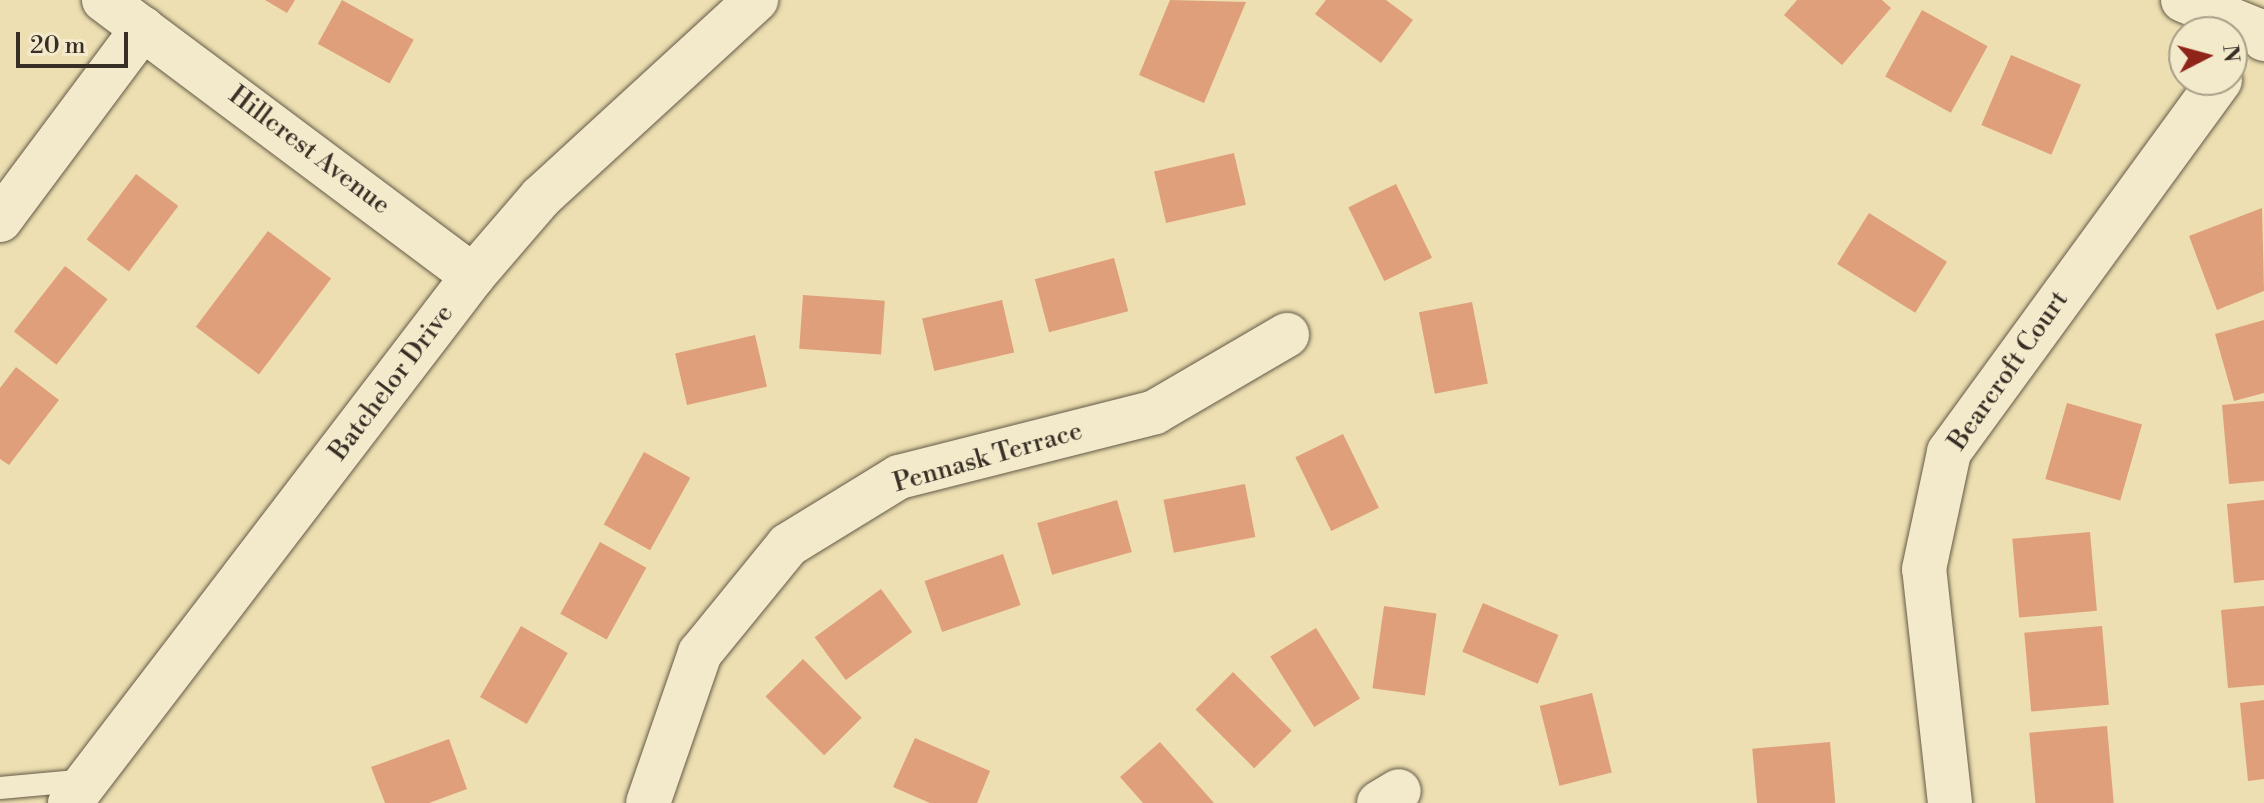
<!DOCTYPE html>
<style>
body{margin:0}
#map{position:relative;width:2264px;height:803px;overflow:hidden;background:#eddfb1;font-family:"Libre Bodoni",serif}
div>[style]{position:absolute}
.building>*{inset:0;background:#df9f7b;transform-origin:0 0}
.roads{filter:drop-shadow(0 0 2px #645b48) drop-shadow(0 0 2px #645b48)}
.lane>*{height:22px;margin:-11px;padding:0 11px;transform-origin:11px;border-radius:11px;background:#f3eacc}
.street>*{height:44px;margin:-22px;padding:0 22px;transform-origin:22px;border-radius:22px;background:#f3eacc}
.secondary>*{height:44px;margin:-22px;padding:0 22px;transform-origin:22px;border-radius:22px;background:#f3eacc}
span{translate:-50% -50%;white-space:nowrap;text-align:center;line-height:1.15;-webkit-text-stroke:6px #f3eacc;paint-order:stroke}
.street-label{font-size:26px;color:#372f25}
.north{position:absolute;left:2168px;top:16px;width:80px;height:80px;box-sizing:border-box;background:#f3eacc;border:2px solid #a89f89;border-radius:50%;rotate:84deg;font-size:22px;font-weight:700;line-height:32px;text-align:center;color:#372f25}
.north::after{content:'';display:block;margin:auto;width:28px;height:36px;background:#8f2418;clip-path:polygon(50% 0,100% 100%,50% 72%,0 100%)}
.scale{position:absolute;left:16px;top:32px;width:112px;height:36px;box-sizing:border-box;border:4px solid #372f25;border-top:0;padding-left:10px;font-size:24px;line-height:28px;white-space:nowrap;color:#372f25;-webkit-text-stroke:6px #f3eacc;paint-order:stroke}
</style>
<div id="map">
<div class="building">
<div style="clip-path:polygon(265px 0,295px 0,287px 13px)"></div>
<div style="left:342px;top:0;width:82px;height:50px;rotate:29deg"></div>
<div style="clip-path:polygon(1170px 0,1246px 2px,1204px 103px,1139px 75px)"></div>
<div style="clip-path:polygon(1326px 0,1386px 0,1413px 20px,1381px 63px,1315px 14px)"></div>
<div style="clip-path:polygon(1797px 0,1882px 0,1891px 8px,1842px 65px,1784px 15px)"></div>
<div style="left:1922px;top:10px;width:75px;height:76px;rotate:29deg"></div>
<div style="left:2011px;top:55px;width:76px;height:76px;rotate:23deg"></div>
<div style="left:1234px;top:153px;width:53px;height:82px;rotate:77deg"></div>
<div style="left:136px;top:174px;width:53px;height:82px;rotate:37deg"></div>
<div style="left:1396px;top:184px;width:82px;height:53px;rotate:64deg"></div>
<div style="clip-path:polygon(2262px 208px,2264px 291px,2217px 310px,2189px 236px)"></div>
<div style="left:1869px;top:213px;width:92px;height:60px;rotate:32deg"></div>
<div style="left:268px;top:231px;width:79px;height:120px;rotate:37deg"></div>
<div style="left:1114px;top:258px;width:55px;height:82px;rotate:75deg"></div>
<div style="left:65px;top:266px;width:54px;height:83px;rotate:38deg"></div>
<div style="left:803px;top:295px;width:82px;height:54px;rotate:4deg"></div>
<div style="left:1002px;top:300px;width:54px;height:82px;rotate:77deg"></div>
<div style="left:1472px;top:302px;width:83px;height:54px;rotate:79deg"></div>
<div style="clip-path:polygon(2264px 320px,2264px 393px,2234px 401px,2215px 334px)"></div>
<div style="left:755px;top:335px;width:53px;height:82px;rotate:77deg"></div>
<div style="clip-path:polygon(16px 367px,59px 400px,9px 465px,0 459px,0 388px)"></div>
<div style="clip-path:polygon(2264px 401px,2264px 481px,2229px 484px,2222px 405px)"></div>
<div style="left:2067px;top:403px;width:78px;height:79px;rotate:16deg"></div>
<div style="left:1343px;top:434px;width:82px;height:53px;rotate:64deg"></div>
<div style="left:644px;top:452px;width:53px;height:83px;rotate:29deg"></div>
<div style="left:1245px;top:484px;width:54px;height:83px;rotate:79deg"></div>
<div style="left:1117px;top:500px;width:54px;height:83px;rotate:74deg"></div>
<div style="clip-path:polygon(2264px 500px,2264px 580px,2234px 583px,2227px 504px)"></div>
<div style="left:2090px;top:532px;width:79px;height:78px;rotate:85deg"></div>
<div style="left:600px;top:542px;width:53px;height:82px;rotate:29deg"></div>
<div style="left:1003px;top:554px;width:54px;height:83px;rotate:71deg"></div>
<div style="left:881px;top:589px;width:53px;height:82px;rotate:54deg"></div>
<div style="left:1483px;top:603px;width:82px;height:53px;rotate:23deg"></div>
<div style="left:1384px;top:606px;width:53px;height:83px;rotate:8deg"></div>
<div style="clip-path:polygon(2264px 606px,2264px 685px,2228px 688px,2221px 610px)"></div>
<div style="left:521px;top:626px;width:54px;height:82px;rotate:30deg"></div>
<div style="left:2102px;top:626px;width:79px;height:78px;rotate:85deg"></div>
<div style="left:1316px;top:628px;width:83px;height:54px;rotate:58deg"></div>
<div style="left:803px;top:659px;width:83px;height:53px;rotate:45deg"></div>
<div style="left:1233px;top:672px;width:83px;height:53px;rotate:45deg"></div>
<div style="left:1592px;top:693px;width:82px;height:54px;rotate:76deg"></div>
<div style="clip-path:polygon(2264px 700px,2264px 779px,2248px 781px,2240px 703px)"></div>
<div style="left:2107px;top:726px;width:77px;height:78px;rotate:85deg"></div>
<div style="clip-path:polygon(915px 738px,990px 771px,977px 803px,930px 803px,893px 787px)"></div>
<div style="clip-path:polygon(449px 739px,467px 789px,429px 803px,385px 803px,371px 767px)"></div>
<div style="clip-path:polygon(1160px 742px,1214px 803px,1143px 803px,1120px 777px)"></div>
<div style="left:1830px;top:742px;width:61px;height:78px;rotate:85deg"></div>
</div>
<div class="roads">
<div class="lane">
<div style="left:0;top:788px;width:88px;rotate:-5.2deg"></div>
</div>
<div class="street">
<div style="left:104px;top:0;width:461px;rotate:36.8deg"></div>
<div style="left:2183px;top:0;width:79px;rotate:22.3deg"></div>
<div style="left:2256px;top:30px;width:12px;rotate:48deg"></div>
<div style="left:0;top:220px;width:239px;rotate:-53.3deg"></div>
<div style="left:648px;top:803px;width:159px;rotate:-70.9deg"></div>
<div style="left:700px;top:653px;width:139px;rotate:-50.8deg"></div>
<div style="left:788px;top:545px;width:130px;rotate:-31.5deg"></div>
<div style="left:899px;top:477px;width:264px;rotate:-14.2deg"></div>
<div style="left:1155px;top:412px;width:153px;rotate:-30.3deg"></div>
<div style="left:1379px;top:803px;width:23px;rotate:-31deg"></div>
<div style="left:1950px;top:803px;width:235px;rotate:-96.3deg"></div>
<div style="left:1924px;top:569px;width:120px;rotate:-77.9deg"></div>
<div style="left:1949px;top:452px;width:460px;rotate:-53.9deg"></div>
</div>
<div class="secondary">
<div style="left:70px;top:803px;width:663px;rotate:-52.59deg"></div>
<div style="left:473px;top:276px;width:104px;rotate:-49.3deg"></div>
<div style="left:541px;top:197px;width:292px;rotate:-42.5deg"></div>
</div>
</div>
<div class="street-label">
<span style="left:309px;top:151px;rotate:37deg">Hillcrest Avenue</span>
<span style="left:2009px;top:371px;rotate:-55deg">Bearcroft Court</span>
<span style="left:392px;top:383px;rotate:-53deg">Batchelor Drive</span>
<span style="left:988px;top:458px;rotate:-16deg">Pennask Terrace</span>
</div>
<div class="north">N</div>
<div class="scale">20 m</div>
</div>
